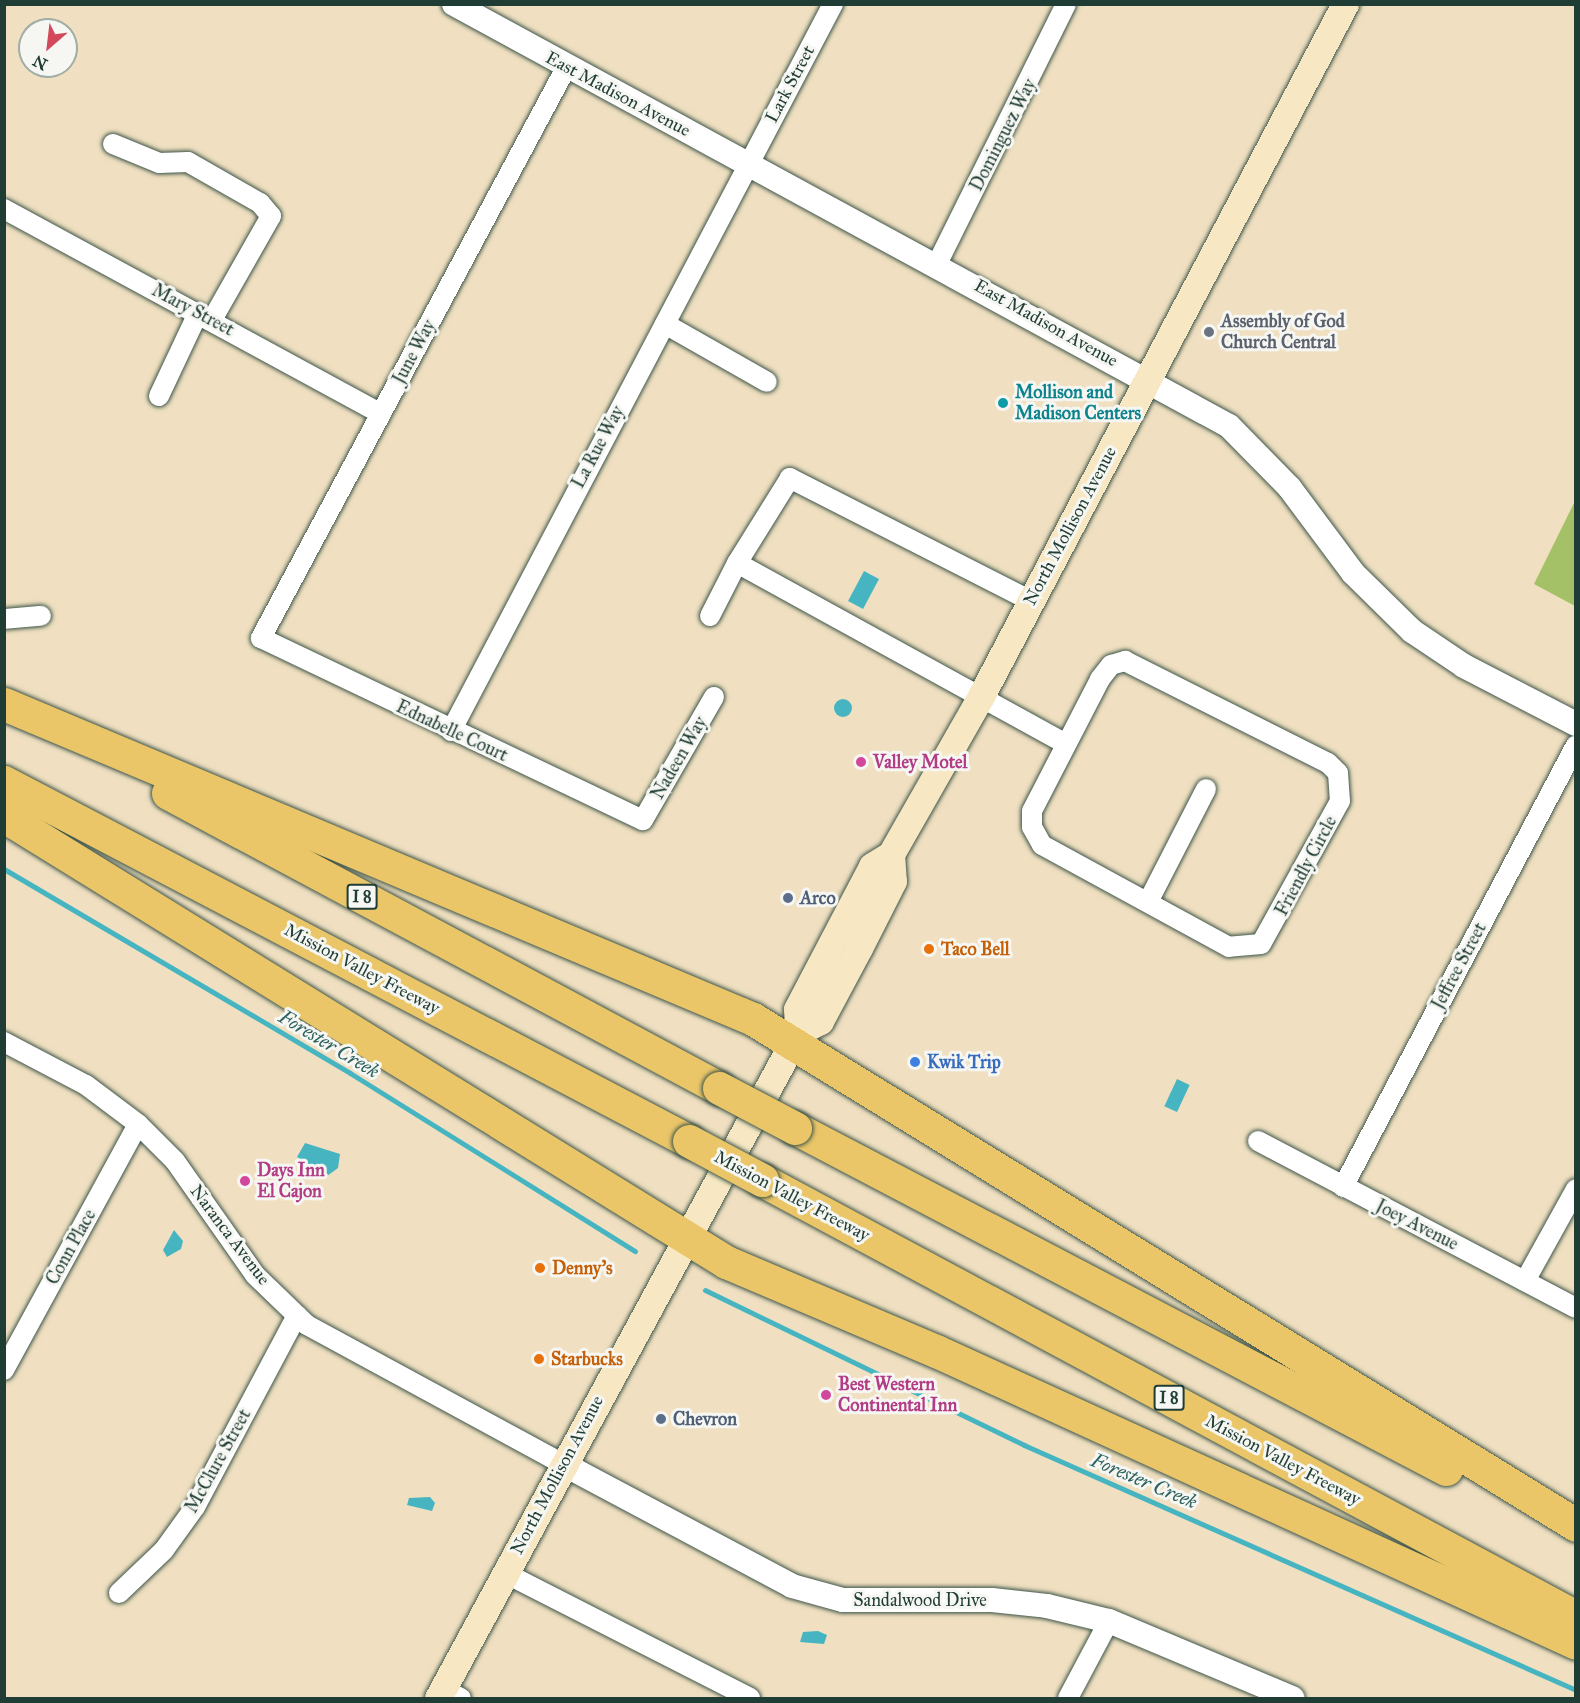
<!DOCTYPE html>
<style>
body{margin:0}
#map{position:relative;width:1580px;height:1703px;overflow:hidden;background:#f0e0c1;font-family:"IM FELL Great Primer",serif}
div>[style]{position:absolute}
.green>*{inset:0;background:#a4c168}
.water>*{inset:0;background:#47b5c1;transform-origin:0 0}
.round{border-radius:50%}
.stream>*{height:5px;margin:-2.5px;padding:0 2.5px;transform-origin:2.5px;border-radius:2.5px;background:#47b5c1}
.roads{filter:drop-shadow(0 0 2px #3e5549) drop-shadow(0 0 2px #3e5549)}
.minor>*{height:20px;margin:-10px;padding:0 10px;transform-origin:10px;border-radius:10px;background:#fff}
.tertiary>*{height:24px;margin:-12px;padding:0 12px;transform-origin:12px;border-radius:12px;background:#fff}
.secondary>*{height:27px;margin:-13.5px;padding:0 13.5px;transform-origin:13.5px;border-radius:13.5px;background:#f7e8c3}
.motorway>*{height:33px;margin:-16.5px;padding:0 16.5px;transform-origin:16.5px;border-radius:16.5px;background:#ebc669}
.bridges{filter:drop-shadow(0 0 2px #3e5549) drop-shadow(0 0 2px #3e5549)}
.motorway-bridge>*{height:33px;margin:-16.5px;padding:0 16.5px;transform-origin:16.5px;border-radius:16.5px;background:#ebc669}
.dots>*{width:16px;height:16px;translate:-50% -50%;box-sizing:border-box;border:3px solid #f6f6f2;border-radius:50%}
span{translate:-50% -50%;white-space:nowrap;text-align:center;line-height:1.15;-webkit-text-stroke:6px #f6f6f2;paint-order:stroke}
.shield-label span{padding:2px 4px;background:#f6f6f2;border:2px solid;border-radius:4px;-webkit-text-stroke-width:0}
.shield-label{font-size:16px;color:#1f3d34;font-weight:700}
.street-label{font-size:18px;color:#1f3d34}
.worship-label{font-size:18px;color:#5b616d;font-weight:700}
.left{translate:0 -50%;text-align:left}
.culture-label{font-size:18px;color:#0d838f;font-weight:700}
.hotel-label{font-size:18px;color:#b23c85;font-weight:700}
.service-label{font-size:18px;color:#4e5e75;font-weight:700}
.food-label{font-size:18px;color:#c56008;font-weight:700}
.shop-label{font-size:18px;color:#366cbe;font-weight:700}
.water-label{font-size:20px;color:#2b615e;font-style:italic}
.frame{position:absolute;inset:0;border:6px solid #1f3d34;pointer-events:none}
.north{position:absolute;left:18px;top:18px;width:60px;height:60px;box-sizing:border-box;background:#f6f6f2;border:2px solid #a0aca6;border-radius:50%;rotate:208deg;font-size:16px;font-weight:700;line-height:24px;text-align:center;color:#1f3d34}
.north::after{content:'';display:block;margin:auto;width:21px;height:27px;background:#d1495b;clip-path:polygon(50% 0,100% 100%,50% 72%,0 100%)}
</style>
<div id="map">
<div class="green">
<div style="clip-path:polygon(1575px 501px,1575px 606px,1534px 584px)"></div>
</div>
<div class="water">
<div style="left:864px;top:571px;width:17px;height:34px;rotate:28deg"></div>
<div class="round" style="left:834px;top:699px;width:18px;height:18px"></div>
<div style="left:1177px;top:1079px;width:14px;height:30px;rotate:25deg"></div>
<div style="clip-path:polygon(305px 1143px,340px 1154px,338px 1168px,327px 1176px,297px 1157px)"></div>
<div style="clip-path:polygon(174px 1230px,183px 1241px,181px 1249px,167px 1257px,163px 1250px)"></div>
<div style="clip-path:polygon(430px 1497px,435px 1503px,432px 1511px,407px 1505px,409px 1498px)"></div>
<div style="clip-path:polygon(818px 1631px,827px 1635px,824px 1644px,800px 1642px,803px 1632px)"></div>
</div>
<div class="stream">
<div style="left:4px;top:869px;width:402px;rotate:30.5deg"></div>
<div style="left:350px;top:1073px;width:336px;rotate:32deg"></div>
<div style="left:705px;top:1290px;width:355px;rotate:25.9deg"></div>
<div style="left:1024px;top:1445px;width:604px;rotate:23.93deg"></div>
</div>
<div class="roads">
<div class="minor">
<div style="left:567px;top:66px;width:649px;rotate:118.15deg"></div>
<div style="left:261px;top:638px;width:423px;rotate:25.5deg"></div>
<div style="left:643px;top:820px;width:142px;rotate:-60deg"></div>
<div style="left:113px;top:144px;width:50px;rotate:22.4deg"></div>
<div style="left:159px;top:163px;width:29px;rotate:-2deg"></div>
<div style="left:188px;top:162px;width:83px;rotate:29.7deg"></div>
<div style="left:260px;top:203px;width:17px;rotate:50deg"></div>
<div style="left:271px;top:216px;width:120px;rotate:119.6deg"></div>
<div style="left:4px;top:209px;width:429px;rotate:28.5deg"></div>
<div style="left:937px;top:264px;width:290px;rotate:-63.6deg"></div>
<div style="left:665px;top:324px;width:117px;rotate:29.6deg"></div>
<div style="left:159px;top:396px;width:92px;rotate:-64.8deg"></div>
<div style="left:1031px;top:601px;width:271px;rotate:-153deg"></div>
<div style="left:790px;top:478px;width:100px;rotate:121.9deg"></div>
<div style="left:737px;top:563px;width:374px;rotate:28.8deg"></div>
<div style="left:710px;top:616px;width:59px;rotate:-63deg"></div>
<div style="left:4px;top:619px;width:37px;rotate:-5deg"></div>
<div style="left:1125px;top:661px;width:227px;rotate:26.7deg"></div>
<div style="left:1328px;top:763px;width:14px;rotate:45deg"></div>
<div style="left:1338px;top:773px;width:28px;rotate:86deg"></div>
<div style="left:1340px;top:801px;width:163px;rotate:118.9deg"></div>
<div style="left:1261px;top:944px;width:32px;rotate:175deg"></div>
<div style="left:1229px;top:947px;width:213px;rotate:-151.4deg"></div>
<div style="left:1042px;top:845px;width:21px;rotate:-119deg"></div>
<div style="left:1032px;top:827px;width:16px;rotate:-90deg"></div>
<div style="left:1032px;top:811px;width:148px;rotate:-62.7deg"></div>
<div style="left:1100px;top:679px;width:18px;rotate:-52deg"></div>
<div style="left:1111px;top:665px;width:15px;rotate:-16deg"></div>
<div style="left:451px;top:731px;width:821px;rotate:-62.28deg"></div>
<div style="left:1148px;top:902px;width:127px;rotate:-62.8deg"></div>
<div style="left:4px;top:1042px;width:93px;rotate:27.7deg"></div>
<div style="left:86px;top:1085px;width:65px;rotate:36.9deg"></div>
<div style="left:138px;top:1124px;width:52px;rotate:45deg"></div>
<div style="left:175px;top:1161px;width:139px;rotate:54.9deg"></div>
<div style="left:255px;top:1275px;width:72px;rotate:43.9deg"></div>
<div style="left:307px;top:1325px;width:291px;rotate:28.5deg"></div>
<div style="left:1258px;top:1141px;width:359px;rotate:27.7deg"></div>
<div style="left:1343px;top:1187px;width:499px;rotate:-62.2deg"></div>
<div style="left:1525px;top:1281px;width:105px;rotate:-61deg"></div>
<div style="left:4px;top:1370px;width:280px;rotate:-61.4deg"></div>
<div style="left:505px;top:1573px;width:275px;rotate:27deg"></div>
<div style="left:119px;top:1593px;width:62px;rotate:-43.7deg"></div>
<div style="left:164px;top:1550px;width:53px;rotate:-54.2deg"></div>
<div style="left:195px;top:1507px;width:217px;rotate:-62deg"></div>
<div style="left:443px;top:1689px;width:20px;rotate:27deg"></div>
<div style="left:1068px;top:1698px;width:87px;rotate:-62deg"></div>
</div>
<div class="tertiary">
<div style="left:454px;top:4px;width:882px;rotate:28.57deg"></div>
<div style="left:1229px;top:426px;width:86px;rotate:45.5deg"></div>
<div style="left:1289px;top:487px;width:107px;rotate:53.3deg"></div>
<div style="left:1353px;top:573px;width:83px;rotate:44.5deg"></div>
<div style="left:1412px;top:631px;width:63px;rotate:33.9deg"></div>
<div style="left:1464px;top:666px;width:126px;rotate:27.4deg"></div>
<div style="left:563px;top:1464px;width:259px;rotate:28deg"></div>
<div style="left:792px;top:1586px;width:53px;rotate:15.4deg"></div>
<div style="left:843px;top:1600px;width:149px"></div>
<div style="left:992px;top:1600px;width:55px;rotate:6.2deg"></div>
<div style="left:1047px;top:1606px;width:64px;rotate:13.6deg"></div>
<div style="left:1109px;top:1621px;width:199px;rotate:22.8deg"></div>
</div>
<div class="secondary">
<div style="left:891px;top:854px;width:27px;rotate:86deg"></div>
<div style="left:893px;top:881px;width:75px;rotate:116.9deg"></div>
<div style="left:859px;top:948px;width:83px;rotate:118.1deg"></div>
<div style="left:820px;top:1021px;width:25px;rotate:153deg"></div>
<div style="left:798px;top:1032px;width:23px;rotate:-92deg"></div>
<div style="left:797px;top:1009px;width:161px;rotate:-62.3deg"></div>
<div style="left:872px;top:866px;width:22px;rotate:-32deg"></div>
<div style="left:891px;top:854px;width:182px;rotate:-60.3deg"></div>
<div style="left:981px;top:696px;width:782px;rotate:-62.26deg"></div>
<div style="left:438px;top:1698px;width:746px;rotate:-61.58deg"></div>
</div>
<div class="motorway">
<div style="left:4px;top:704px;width:813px;rotate:22.81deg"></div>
<div style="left:753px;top:1019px;width:966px;rotate:31.58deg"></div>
<div style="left:4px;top:782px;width:773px;rotate:27.66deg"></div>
<div style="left:168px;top:793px;width:625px;rotate:28.16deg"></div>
<div style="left:4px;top:816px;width:849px;rotate:31.7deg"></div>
<div style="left:726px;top:1262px;width:228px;rotate:23deg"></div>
<div style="left:936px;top:1351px;width:703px;rotate:24.52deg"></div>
<div style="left:795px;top:1128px;width:735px;rotate:27.65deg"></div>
<div style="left:762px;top:1180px;width:924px;rotate:28.23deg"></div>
</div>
</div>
<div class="bridges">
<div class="motorway-bridge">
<div style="left:719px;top:1088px;width:86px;rotate:27.8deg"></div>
<div style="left:689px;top:1141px;width:83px;rotate:28.1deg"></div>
</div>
</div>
<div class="dots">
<div style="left:1209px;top:332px;background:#6b7280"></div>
<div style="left:1003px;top:403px;background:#0f9aa8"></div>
<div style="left:861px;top:762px;background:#d1479c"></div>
<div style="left:788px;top:898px;background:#5c6f8a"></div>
<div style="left:929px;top:949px;background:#e8710a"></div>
<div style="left:915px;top:1062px;background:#3f7fe0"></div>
<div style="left:245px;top:1181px;background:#d1479c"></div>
<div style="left:540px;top:1268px;background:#e8710a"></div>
<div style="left:539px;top:1359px;background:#e8710a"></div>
<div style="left:826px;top:1395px;background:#d1479c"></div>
<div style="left:661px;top:1419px;background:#5c6f8a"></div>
</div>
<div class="shield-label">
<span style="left:362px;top:897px">I 8</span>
<span style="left:1169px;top:1398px">I 8</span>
</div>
<div class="street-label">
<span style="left:790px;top:84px;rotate:-62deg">Lark Street</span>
<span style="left:618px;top:94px;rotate:28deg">East Madison Avenue</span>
<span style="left:1003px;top:135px;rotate:-63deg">Dominguez Way</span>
<span style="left:193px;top:310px;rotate:28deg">Mary Street</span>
<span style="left:1046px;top:323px;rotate:29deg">East Madison Avenue</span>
<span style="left:414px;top:352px;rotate:-62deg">June Way</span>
<span style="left:598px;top:447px;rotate:-62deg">La Rue Way</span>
<span style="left:1070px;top:526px;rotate:-62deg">North Mollison Avenue</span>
<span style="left:452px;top:731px;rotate:25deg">Ednabelle Court</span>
<span style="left:679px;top:758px;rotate:-60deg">Nadeen Way</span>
<span style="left:1306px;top:866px;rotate:-62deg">Friendly Circle</span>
<span style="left:1459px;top:966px;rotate:-62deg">Jeffree Street</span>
<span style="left:362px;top:969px;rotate:28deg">Mission Valley Freeway</span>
<span style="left:792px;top:1196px;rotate:28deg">Mission Valley Freeway</span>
<span style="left:1417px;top:1225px;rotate:27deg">Joey Avenue</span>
<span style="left:230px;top:1235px;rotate:53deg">Naranca Avenue</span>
<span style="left:71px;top:1247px;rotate:-61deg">Conn Place</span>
<span style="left:1283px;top:1460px;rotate:28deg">Mission Valley Freeway</span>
<span style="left:218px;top:1461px;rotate:-61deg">McClure Street</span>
<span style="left:557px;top:1475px;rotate:-62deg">North Mollison Avenue</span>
<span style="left:920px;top:1600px">Sandalwood Drive</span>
</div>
<div class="worship-label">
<span class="left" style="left:1221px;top:332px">Assembly of God<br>Church Central</span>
</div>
<div class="culture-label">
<span class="left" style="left:1015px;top:403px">Mollison and<br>Madison Centers</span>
</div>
<div class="hotel-label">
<span class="left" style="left:873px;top:762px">Valley Motel</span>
<span class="left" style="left:257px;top:1181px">Days Inn<br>El Cajon</span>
<span class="left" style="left:838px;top:1395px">Best Western<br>Continental Inn</span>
</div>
<div class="service-label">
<span class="left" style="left:800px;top:898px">Arco</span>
<span class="left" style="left:673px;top:1419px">Chevron</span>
</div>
<div class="food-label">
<span class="left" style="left:941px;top:949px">Taco Bell</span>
<span class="left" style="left:552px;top:1268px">Denny's</span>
<span class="left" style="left:551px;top:1359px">Starbucks</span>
</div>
<div class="shop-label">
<span class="left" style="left:927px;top:1062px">Kwik Trip</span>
</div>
<div class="water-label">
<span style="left:329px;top:1044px;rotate:31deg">Forester Creek</span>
<span style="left:1144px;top:1481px;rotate:23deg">Forester Creek</span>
</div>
<div class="frame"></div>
<div class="north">N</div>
</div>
